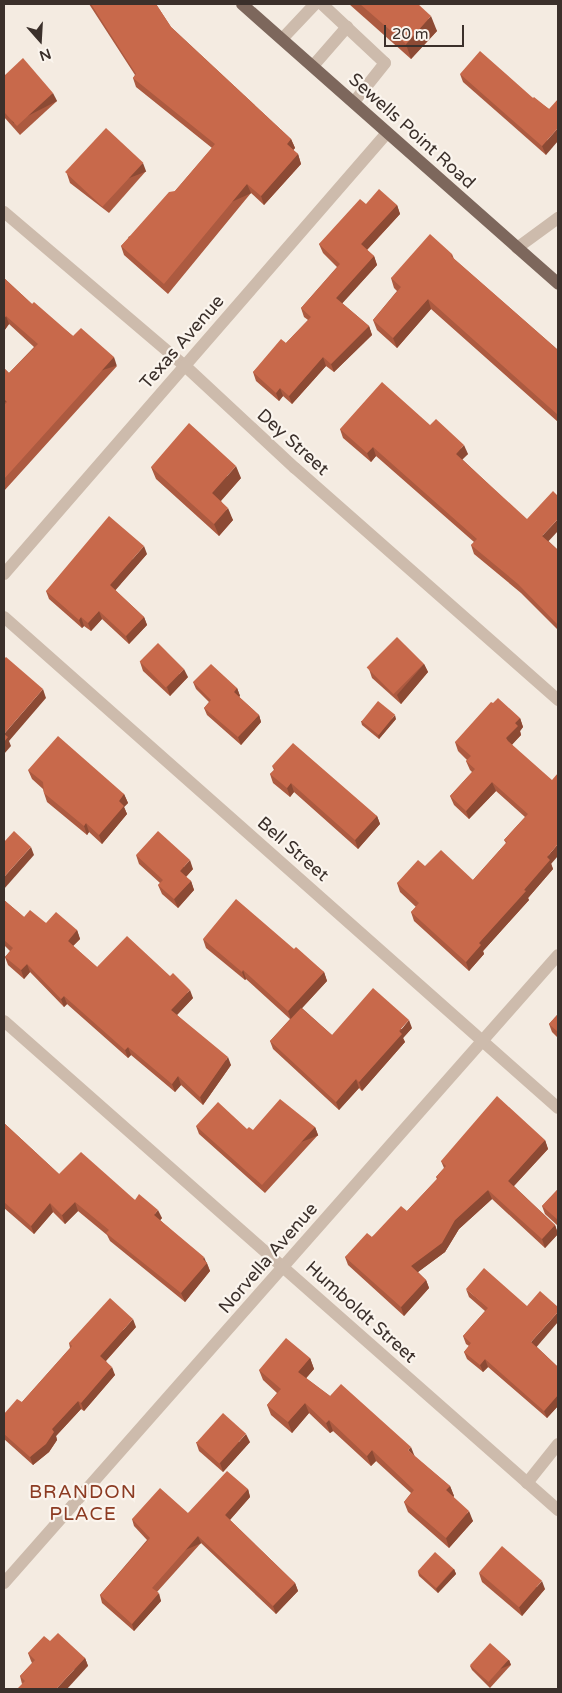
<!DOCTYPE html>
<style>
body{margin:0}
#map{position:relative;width:562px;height:1693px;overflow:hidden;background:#f4ebe1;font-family:"Varela Round",sans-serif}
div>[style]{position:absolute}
.minor>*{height:12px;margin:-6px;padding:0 6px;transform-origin:6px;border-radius:6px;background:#cdbbac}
.major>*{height:12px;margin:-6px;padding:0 6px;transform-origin:6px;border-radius:6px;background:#7d675c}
.wall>*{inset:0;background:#ac5a40}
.shaded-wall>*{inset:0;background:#8c4a34;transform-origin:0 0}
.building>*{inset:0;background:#c8694b;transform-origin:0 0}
span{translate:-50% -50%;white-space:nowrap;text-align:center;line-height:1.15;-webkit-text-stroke:4.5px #fbf5ee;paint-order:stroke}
.street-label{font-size:18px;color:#3b302b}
.neighbourhood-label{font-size:19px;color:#8c3b22;letter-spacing:1px}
.frame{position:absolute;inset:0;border:5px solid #3b302b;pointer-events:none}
.north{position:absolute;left:15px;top:15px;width:50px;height:50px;-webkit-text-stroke:4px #fbf5ee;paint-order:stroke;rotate:161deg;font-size:14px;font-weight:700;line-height:20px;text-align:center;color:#3b302b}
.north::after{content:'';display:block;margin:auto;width:18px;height:22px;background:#3b302b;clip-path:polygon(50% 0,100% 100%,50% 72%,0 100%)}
.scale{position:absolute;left:384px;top:25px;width:80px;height:22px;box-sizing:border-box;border:2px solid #3b302b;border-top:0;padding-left:6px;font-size:15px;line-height:18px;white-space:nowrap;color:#3b302b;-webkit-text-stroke:4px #fbf5ee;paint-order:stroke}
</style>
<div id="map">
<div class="minor">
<div style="left:322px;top:4px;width:86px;rotate:43.1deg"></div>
<div style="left:385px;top:63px;width:50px;rotate:128.5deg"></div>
<div style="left:282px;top:39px;width:48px;rotate:-46.7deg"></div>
<div style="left:313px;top:66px;width:52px;rotate:-48.9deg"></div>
<div style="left:4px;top:212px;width:236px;rotate:40.4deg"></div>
<div style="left:184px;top:365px;width:151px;rotate:42.9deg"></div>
<div style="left:295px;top:468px;width:351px;rotate:41.4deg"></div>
<div style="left:517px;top:248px;width:51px;rotate:-36.2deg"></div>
<div style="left:4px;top:574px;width:584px;rotate:-49.03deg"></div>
<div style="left:4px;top:617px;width:740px;rotate:41.55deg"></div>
<div style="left:4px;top:1021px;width:739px;rotate:41.43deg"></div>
<div style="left:527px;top:1483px;width:50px;rotate:-51.5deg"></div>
<div style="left:4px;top:1583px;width:837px;rotate:-48.58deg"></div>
</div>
<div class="major">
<div style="left:242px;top:4px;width:422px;rotate:41.5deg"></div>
</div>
<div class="wall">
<div style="clip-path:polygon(89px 4px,156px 4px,171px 27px,291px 139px,295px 148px,293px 150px,298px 154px,301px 164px,264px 205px,251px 193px,168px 294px,124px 255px,121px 246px,175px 191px,212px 148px,136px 87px,133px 78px,135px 75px)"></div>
<div style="clip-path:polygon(349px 4px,418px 4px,437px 31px,411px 59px)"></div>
<div style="clip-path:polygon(460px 74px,533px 98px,549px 109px,546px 155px,463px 82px)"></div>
<div style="clip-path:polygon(4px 76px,57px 101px,20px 135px,4px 117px)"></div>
<div style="clip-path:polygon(146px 171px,109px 213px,70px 183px,67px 174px)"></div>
<div style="clip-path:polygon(366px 204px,397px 205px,400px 214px,367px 250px,374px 256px,377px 265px,342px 303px,369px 326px,372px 335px,334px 372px,326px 366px,292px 404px,283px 396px,279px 401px,256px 381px,253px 372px,286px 343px,308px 320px,304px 317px,301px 308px,337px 267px,323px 253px,319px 244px)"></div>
<div style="clip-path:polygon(452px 254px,454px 259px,558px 350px,558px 422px,431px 309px,397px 348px,377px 330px,373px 320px,397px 291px,394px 288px,391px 278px)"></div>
<div style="clip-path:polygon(4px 278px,32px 304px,73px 336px,117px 366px,4px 491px,4px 368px,9px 373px,34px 347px,9px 324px,4px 331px)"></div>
<div style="clip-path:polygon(430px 425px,468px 454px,462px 459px,558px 550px,558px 630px,521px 593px,474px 554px,471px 545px,474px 542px,376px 456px,371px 462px,343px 438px,340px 429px)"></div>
<div style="clip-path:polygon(151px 467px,241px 478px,221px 501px,233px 520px,219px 536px,156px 479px)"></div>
<div style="clip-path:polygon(147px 554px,115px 590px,144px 617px,147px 625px,129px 644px,102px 619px,91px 631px,84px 626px,82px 628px,49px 599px,46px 591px)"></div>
<div style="clip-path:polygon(140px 662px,188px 677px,170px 696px,143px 671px)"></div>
<div style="clip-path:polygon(424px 664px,428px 672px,401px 704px,372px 678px,369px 669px)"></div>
<div style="clip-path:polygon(193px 682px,237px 688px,240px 696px,239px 697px,259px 715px,261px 722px,241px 745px,207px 715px,204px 708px,209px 702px,196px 689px)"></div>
<div style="clip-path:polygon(520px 718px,523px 727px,520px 731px,521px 735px,512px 744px,553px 869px,528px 898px,529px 900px,483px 951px,484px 954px,469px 971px,414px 921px,411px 912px,416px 907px,400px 892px,397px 883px,425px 866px,473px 880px,506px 843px,504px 840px,525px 817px,496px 791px,469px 819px,454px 805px,450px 796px,472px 772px,470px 770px,466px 761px,467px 760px,458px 751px,455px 742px)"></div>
<div style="clip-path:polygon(396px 719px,379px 739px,362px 725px,361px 721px)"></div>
<div style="clip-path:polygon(272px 766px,377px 816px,380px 824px,358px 849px,294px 792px,290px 797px,273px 783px,270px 774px,274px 770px)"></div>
<div style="clip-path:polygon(28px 770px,124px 794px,128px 803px,124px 807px,127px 814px,102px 844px,89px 832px,87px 835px,47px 802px,44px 793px,43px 789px,32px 779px)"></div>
<div style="clip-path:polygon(136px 855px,193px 869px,186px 877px,191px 881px,194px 890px,178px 908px,162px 894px,158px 885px,160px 883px,139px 864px)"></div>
<div style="clip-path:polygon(4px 900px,24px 917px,46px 923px,77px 930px,80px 939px,73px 946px,97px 967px,170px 976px,193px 998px,177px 1015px,231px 1065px,203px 1105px,181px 1085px,175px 1092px,131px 1055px,128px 1058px,67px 1004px,64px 1007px,30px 972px,24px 979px,8px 965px,5px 957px,10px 951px,4px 945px)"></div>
<div style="clip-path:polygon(203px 939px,294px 949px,324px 972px,327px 981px,302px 1008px,332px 1035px,412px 1028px,403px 1038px,405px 1042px,362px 1091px,359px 1088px,339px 1110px,273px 1049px,270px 1041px,290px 1019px,246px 979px,245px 980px,206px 948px)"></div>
<div style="clip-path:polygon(558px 1014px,558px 1038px,552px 1032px,549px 1024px)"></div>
<div style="clip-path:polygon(4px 1123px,59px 1174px,135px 1200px,162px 1218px,160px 1220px,207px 1263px,210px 1271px,185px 1302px,110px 1241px,107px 1235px,78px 1211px,65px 1224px,53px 1212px,34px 1234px,4px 1208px)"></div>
<div style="clip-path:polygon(196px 1126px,253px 1130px,315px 1127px,318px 1135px,265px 1193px,199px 1134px)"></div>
<div style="clip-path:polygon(545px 1140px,548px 1149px,514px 1186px,555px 1225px,558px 1234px,545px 1248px,492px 1199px,459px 1229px,445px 1252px,418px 1272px,426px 1280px,429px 1288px,404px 1316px,348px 1265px,345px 1257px,407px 1211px,437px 1179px,436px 1177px,444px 1168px,441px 1161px)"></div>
<div style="clip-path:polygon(558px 1189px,558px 1226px,545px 1214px,542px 1206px)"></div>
<div style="clip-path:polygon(466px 1289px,537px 1347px,558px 1367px,558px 1406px,547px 1418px,488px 1367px,483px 1372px,467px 1359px,464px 1352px,469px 1346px,466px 1344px,463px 1336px,485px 1311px,469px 1297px)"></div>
<div style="clip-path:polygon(136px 1327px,106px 1361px,115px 1375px,84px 1411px,81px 1409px,56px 1436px,57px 1440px,49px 1452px,33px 1465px,4px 1439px,4px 1414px,22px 1402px,70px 1348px,69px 1343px)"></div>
<div style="clip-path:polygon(310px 1358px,314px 1369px,306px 1378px,330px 1396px,414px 1456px,450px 1486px,454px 1496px,453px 1497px,473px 1521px,449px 1548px,408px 1512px,404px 1502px,411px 1493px,376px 1461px,371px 1466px,333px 1431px,330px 1433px,309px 1413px,292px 1433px,271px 1415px,267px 1405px,277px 1393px,263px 1380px,259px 1370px)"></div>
<div style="clip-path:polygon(196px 1442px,250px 1442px,223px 1472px,199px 1451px)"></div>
<div style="clip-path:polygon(248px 1489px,250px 1497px,230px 1520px,295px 1583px,298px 1591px,276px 1614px,201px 1543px,157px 1592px,161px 1601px,134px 1631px,102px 1603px,100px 1595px,147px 1540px,134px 1526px,132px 1519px,188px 1513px)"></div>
<div style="clip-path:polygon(454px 1569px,456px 1574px,438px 1593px,419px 1576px,418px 1572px)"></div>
<div style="clip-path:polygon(479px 1573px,545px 1589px,522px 1616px,482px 1582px)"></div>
<div style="clip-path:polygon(50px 1641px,85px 1658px,88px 1666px,22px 1684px,20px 1676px,32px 1663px,31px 1661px,28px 1653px)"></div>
<div style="clip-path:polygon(509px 1660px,511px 1665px,490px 1688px,472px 1670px,470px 1666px)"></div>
</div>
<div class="shaded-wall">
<div style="clip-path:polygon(431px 16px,437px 31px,411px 59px,406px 44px)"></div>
<div style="left:53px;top:93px;width:9px;height:49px;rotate:63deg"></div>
<div style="clip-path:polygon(558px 128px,558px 141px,546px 155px,542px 146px)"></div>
<div style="clip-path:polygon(291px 139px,295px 148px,290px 154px,287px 144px)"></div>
<div style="clip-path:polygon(298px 154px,301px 164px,264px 205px,261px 196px)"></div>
<div style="left:143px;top:163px;width:9px;height:56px;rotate:69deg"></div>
<div style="left:247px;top:184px;width:10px;height:130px;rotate:66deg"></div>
<div style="clip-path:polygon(397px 205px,400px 214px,364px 253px,361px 244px)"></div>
<div style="clip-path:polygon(374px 256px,377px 265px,339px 307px,336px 298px)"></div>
<div style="clip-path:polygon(428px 299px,431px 309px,397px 348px,393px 338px)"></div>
<div style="clip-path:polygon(6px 316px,9px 324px,4px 331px,4px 319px)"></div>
<div style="clip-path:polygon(369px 326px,372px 335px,334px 372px,331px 364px)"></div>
<div style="left:114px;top:357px;width:9px;height:164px;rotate:72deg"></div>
<div style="clip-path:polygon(323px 357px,326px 366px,292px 404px,289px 396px)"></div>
<div style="clip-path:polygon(280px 388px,283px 396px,279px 401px,276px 393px)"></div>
<div style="clip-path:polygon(464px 445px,468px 454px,459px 463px,456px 454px)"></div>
<div style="clip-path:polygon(373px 447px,376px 456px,371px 462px,367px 453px)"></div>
<div style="clip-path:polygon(236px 466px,241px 478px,217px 505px,212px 493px)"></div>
<div style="clip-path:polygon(228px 508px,233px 520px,219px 536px,214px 524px)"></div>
<div style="clip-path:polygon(558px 519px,558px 531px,545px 545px,542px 536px)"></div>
<div style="clip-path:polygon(144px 546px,147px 554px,113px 593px,110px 585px)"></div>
<div style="clip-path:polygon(99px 611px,102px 619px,91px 631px,88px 623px)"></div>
<div style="clip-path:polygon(81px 617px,84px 626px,82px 628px,79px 620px)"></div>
<div style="clip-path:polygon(144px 617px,147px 625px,129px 644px,126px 636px)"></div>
<div style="clip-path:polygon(424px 664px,428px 672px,401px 704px,397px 695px)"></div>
<div style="clip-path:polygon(184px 669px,188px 677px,170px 696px,167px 687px)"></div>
<div style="clip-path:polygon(237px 688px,240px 696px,236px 699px,234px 692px)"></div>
<div style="clip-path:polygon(43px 689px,46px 698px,9px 741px,11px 746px,4px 754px,4px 734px)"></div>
<div style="clip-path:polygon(259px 715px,261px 722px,241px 745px,238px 737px)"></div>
<div style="clip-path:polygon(395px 715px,396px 719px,379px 739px,378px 735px)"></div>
<div style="clip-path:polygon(520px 718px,523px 727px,520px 731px,521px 735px,510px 747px,506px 738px,515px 723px)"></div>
<div style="clip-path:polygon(492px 782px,496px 791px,469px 819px,466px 811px)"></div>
<div style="clip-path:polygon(291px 783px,294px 792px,290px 797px,287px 788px)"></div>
<div style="clip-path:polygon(124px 794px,128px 803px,124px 807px,127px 814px,102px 844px,99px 835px,119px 801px)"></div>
<div style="clip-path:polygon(377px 816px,380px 824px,358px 849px,355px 840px)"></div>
<div style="clip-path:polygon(86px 823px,89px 832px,87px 835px,84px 826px)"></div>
<div style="clip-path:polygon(558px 844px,558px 856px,551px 864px,553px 869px,528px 898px,529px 900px,483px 951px,484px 954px,469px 971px,466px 962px,479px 943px,524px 890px,547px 857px)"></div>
<div style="clip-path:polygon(31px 847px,34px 855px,4px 889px,4px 877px)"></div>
<div style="clip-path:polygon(190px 860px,193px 869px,183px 880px,180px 871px)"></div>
<div style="clip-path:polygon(191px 881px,194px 890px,178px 908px,174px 899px)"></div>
<div style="clip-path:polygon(77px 930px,80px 939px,70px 949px,68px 941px)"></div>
<div style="clip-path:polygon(27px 964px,30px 972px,24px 979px,21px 970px)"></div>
<div style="clip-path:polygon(243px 970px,246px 979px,245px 980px,242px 972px)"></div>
<div style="clip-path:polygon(324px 972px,327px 981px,291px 1020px,288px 1011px)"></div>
<div style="clip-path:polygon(190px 990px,193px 998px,174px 1018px,171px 1010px)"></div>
<div style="clip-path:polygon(64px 996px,67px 1004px,64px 1007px,61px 999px)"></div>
<div style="clip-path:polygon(409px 1020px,412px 1028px,403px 1038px,405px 1042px,362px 1091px,359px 1082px)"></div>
<div style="clip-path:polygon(128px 1047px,131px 1055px,128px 1058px,125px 1050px)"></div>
<div style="clip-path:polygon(228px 1057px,231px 1065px,203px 1105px,200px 1097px)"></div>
<div style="clip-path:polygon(178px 1076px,181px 1085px,175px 1092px,172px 1084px)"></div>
<div style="clip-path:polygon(356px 1079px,359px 1088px,339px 1110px,336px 1102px)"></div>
<div style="left:315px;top:1127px;width:9px;height:79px;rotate:69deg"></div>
<div style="clip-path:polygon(545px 1140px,548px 1149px,511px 1189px,508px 1181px)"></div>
<div style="clip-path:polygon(488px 1190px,492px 1199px,459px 1229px,445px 1252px,414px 1275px,411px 1266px,455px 1220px)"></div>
<div style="clip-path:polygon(75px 1202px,78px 1211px,65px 1224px,62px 1215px)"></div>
<div style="clip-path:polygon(50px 1203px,53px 1212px,34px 1234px,31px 1226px)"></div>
<div style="clip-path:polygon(158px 1210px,162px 1218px,157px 1224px,154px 1215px)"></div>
<div style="clip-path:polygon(555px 1225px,558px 1234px,545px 1248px,542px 1239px)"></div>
<div style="clip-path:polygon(204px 1257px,210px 1271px,185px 1302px,181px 1293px)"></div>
<div style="clip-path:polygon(426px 1280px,429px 1288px,404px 1316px,401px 1307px)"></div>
<div style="clip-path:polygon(558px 1312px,558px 1322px,534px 1350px,531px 1342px)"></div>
<div style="clip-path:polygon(133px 1319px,136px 1327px,103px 1364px,100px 1356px)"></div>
<div style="clip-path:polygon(310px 1358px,314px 1369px,302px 1383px,298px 1372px)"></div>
<div style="clip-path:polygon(485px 1359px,488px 1367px,483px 1372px,480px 1365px)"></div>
<div style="clip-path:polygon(112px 1367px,115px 1375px,84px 1411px,81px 1403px)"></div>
<div style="clip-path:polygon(558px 1395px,558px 1406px,547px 1418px,544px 1411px)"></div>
<div style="clip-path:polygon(78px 1401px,81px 1409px,56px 1436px,57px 1440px,49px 1452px,33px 1465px,30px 1457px,52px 1429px)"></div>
<div style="clip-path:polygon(305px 1403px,309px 1413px,292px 1433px,288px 1422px)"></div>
<div style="clip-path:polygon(329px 1420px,333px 1431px,330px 1433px,326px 1423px)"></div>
<div style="clip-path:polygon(246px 1434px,250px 1442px,223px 1472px,220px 1463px)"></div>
<div style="clip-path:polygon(411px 1447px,415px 1457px,408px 1450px)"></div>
<div style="clip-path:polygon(372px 1450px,376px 1461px,371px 1466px,367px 1456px)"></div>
<div style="clip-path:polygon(450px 1486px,454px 1496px,450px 1501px,446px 1490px)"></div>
<div style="clip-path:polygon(248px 1489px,250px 1497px,228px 1522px,225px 1515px)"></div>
<div style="clip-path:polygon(469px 1511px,473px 1521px,449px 1548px,446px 1538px)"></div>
<div style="left:198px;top:1536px;width:8px;height:69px;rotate:67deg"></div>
<div style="clip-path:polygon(454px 1569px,456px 1574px,438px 1593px,436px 1589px)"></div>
<div style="clip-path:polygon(542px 1581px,545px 1589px,522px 1616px,519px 1607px)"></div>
<div style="clip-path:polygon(295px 1583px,298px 1591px,276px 1614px,273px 1606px)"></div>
<div style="clip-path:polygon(159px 1593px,161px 1601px,134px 1631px,132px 1624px)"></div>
<div style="clip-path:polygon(85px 1658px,88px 1666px,67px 1689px,58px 1689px,57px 1688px)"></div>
<div style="left:509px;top:1660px;width:5px;height:31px;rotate:68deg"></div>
</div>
<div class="building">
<div style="clip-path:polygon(91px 4px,156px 4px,171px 27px,291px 139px,287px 144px,298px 154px,261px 196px,247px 184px,164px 284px,121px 246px,169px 192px,175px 191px,215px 144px,133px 78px,136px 74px)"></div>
<div style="clip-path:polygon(360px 4px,418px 4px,431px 16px,406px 44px)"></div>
<div style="clip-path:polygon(480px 51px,533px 98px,534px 97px,549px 109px,558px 99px,558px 128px,542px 146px,460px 74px)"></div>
<div style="clip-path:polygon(23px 58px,53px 93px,17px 126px,4px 112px,4px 76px)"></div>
<div style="left:106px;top:128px;width:51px;height:60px;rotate:43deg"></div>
<div style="clip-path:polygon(379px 189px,397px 205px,361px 244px,374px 256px,336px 298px,369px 326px,331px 364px,323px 357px,289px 396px,280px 388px,276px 393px,253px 372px,281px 339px,286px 343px,311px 317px,301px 308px,340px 264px,319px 244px,360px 199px,366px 204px)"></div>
<div style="clip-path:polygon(430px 234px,452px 254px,451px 256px,558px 350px,558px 415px,428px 299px,393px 338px,373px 320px,401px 287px,391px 278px)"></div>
<div style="clip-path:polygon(4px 278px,32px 304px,34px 302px,73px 336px,81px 328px,114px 357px,4px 479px,4px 405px,7px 402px,4px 399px,4px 368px,9px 373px,38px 344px,6px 316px,4px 319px)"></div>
<div style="clip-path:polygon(382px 382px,430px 425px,436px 419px,464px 445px,456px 454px,527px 519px,553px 491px,558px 496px,558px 519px,542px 536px,558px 550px,558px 625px,518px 584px,471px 545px,477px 539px,373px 447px,367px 453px,340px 429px)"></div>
<div style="clip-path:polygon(189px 423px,236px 466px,212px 493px,228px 508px,214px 524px,151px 467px)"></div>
<div style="clip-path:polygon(109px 516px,144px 546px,110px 585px,144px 617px,126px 636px,99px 611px,88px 623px,81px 617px,79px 620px,46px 591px)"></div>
<div style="left:397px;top:637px;width:38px;height:43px;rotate:45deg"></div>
<div style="left:158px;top:643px;width:37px;height:26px;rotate:45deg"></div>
<div style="clip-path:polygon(6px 657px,43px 689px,4px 734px,8px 737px,4px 742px,4px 659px)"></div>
<div style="clip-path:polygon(211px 664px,237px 688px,234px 692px,259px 715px,238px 737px,204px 708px,211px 700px,193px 682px)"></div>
<div style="clip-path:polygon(498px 698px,520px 718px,515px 723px,518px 726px,506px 738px,508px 741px,552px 780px,558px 773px,558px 844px,547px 857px,550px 860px,524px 890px,526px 891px,479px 943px,481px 945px,466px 962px,411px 912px,419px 903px,397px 883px,418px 860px,425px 866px,441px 850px,473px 880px,507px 842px,504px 840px,528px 814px,492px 782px,466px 811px,450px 796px,475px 769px,466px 761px,471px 756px,455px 742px,491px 702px,493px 703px)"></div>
<div style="left:378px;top:701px;width:22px;height:26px;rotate:39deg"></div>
<div style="clip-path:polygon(58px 736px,124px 794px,119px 801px,124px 806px,99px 835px,86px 823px,84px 826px,44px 793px,43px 782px,28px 770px)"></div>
<div style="clip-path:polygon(293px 743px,377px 816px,355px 840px,291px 783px,287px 788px,270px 774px,275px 769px,272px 766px)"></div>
<div style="clip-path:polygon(14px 831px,31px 847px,4px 877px,4px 842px)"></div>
<div style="clip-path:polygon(158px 831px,190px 860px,180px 871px,191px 881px,174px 899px,158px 885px,163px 880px,136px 855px)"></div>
<div style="clip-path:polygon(236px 899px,294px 949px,296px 947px,324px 972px,288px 1011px,243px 970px,242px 972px,203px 939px)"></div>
<div style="clip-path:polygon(4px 900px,24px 917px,30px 910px,46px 923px,56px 912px,77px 930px,68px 941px,97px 967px,127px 936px,170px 976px,173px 973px,190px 990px,171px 1010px,228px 1057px,200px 1097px,178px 1076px,172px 1084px,128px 1047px,125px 1050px,64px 996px,61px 999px,27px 964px,21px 970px,5px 957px,13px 948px,4px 940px)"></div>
<div style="clip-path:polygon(373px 988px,409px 1020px,399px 1031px,402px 1034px,359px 1082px,356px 1079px,336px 1102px,270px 1041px,301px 1008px,332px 1035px)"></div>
<div style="clip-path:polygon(558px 1014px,558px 1032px,549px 1024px)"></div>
<div style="clip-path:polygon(497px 1096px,545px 1140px,508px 1181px,555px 1225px,542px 1239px,488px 1190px,455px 1220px,442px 1243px,411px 1266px,426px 1280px,401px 1307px,345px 1257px,367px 1233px,372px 1237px,401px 1206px,407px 1211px,438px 1178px,436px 1177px,446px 1166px,441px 1161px)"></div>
<div style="clip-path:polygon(280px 1099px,315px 1127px,262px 1185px,196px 1126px,218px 1102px,247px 1129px,249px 1127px,253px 1130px)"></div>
<div style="clip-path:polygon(4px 1123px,59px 1174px,81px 1152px,135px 1200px,139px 1194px,158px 1210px,154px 1215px,204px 1257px,203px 1259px,207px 1263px,181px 1293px,106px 1233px,109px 1230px,75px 1202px,62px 1215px,50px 1203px,31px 1226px,4px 1202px)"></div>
<div style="clip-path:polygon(558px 1189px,558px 1220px,542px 1206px)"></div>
<div style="clip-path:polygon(484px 1268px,527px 1306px,540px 1291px,558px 1307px,558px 1312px,531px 1342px,558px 1367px,558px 1395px,544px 1411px,485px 1359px,480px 1365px,464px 1352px,471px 1343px,463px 1336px,488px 1308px,466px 1289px)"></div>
<div style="clip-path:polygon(110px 1298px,133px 1319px,100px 1356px,112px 1367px,81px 1403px,78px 1401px,52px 1429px,54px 1432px,46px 1444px,30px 1457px,4px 1434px,4px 1414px,17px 1399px,22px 1402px,72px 1346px,69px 1343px)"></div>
<div style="clip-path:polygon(286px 1338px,310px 1358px,298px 1372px,330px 1396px,341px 1384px,411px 1447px,408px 1450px,450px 1486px,446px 1490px,469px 1511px,446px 1538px,404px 1502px,414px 1490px,372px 1450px,367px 1456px,329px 1420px,326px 1423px,305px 1403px,288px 1422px,267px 1405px,281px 1389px,259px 1370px)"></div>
<div style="left:223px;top:1413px;width:31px;height:40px;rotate:42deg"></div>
<div style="clip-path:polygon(227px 1471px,248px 1489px,225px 1515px,295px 1583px,273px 1606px,198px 1536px,152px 1588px,159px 1593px,132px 1624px,100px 1595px,150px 1538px,132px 1519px,160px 1488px,188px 1513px)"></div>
<div style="left:502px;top:1546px;width:53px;height:35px;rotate:41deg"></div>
<div style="left:435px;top:1552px;width:25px;height:26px;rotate:42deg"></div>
<div style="clip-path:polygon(58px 1633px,85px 1658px,57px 1688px,58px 1689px,17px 1689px,25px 1681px,20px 1676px,35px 1660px,28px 1653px,44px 1636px,50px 1641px)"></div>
<div style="left:490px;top:1643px;width:25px;height:30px;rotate:42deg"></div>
</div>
<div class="street-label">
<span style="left:412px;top:131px;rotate:42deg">Sewells Point Road</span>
<span style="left:182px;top:342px;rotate:-49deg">Texas Avenue</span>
<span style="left:293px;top:442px;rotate:42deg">Dey Street</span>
<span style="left:293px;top:849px;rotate:41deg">Bell Street</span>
<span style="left:268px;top:1258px;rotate:-49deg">Norvella Avenue</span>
<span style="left:361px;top:1312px;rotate:42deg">Humboldt Street</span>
</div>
<div class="neighbourhood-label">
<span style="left:83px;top:1504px">BRANDON<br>PLACE</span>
</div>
<div class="frame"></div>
<div class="north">N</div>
<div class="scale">20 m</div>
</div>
